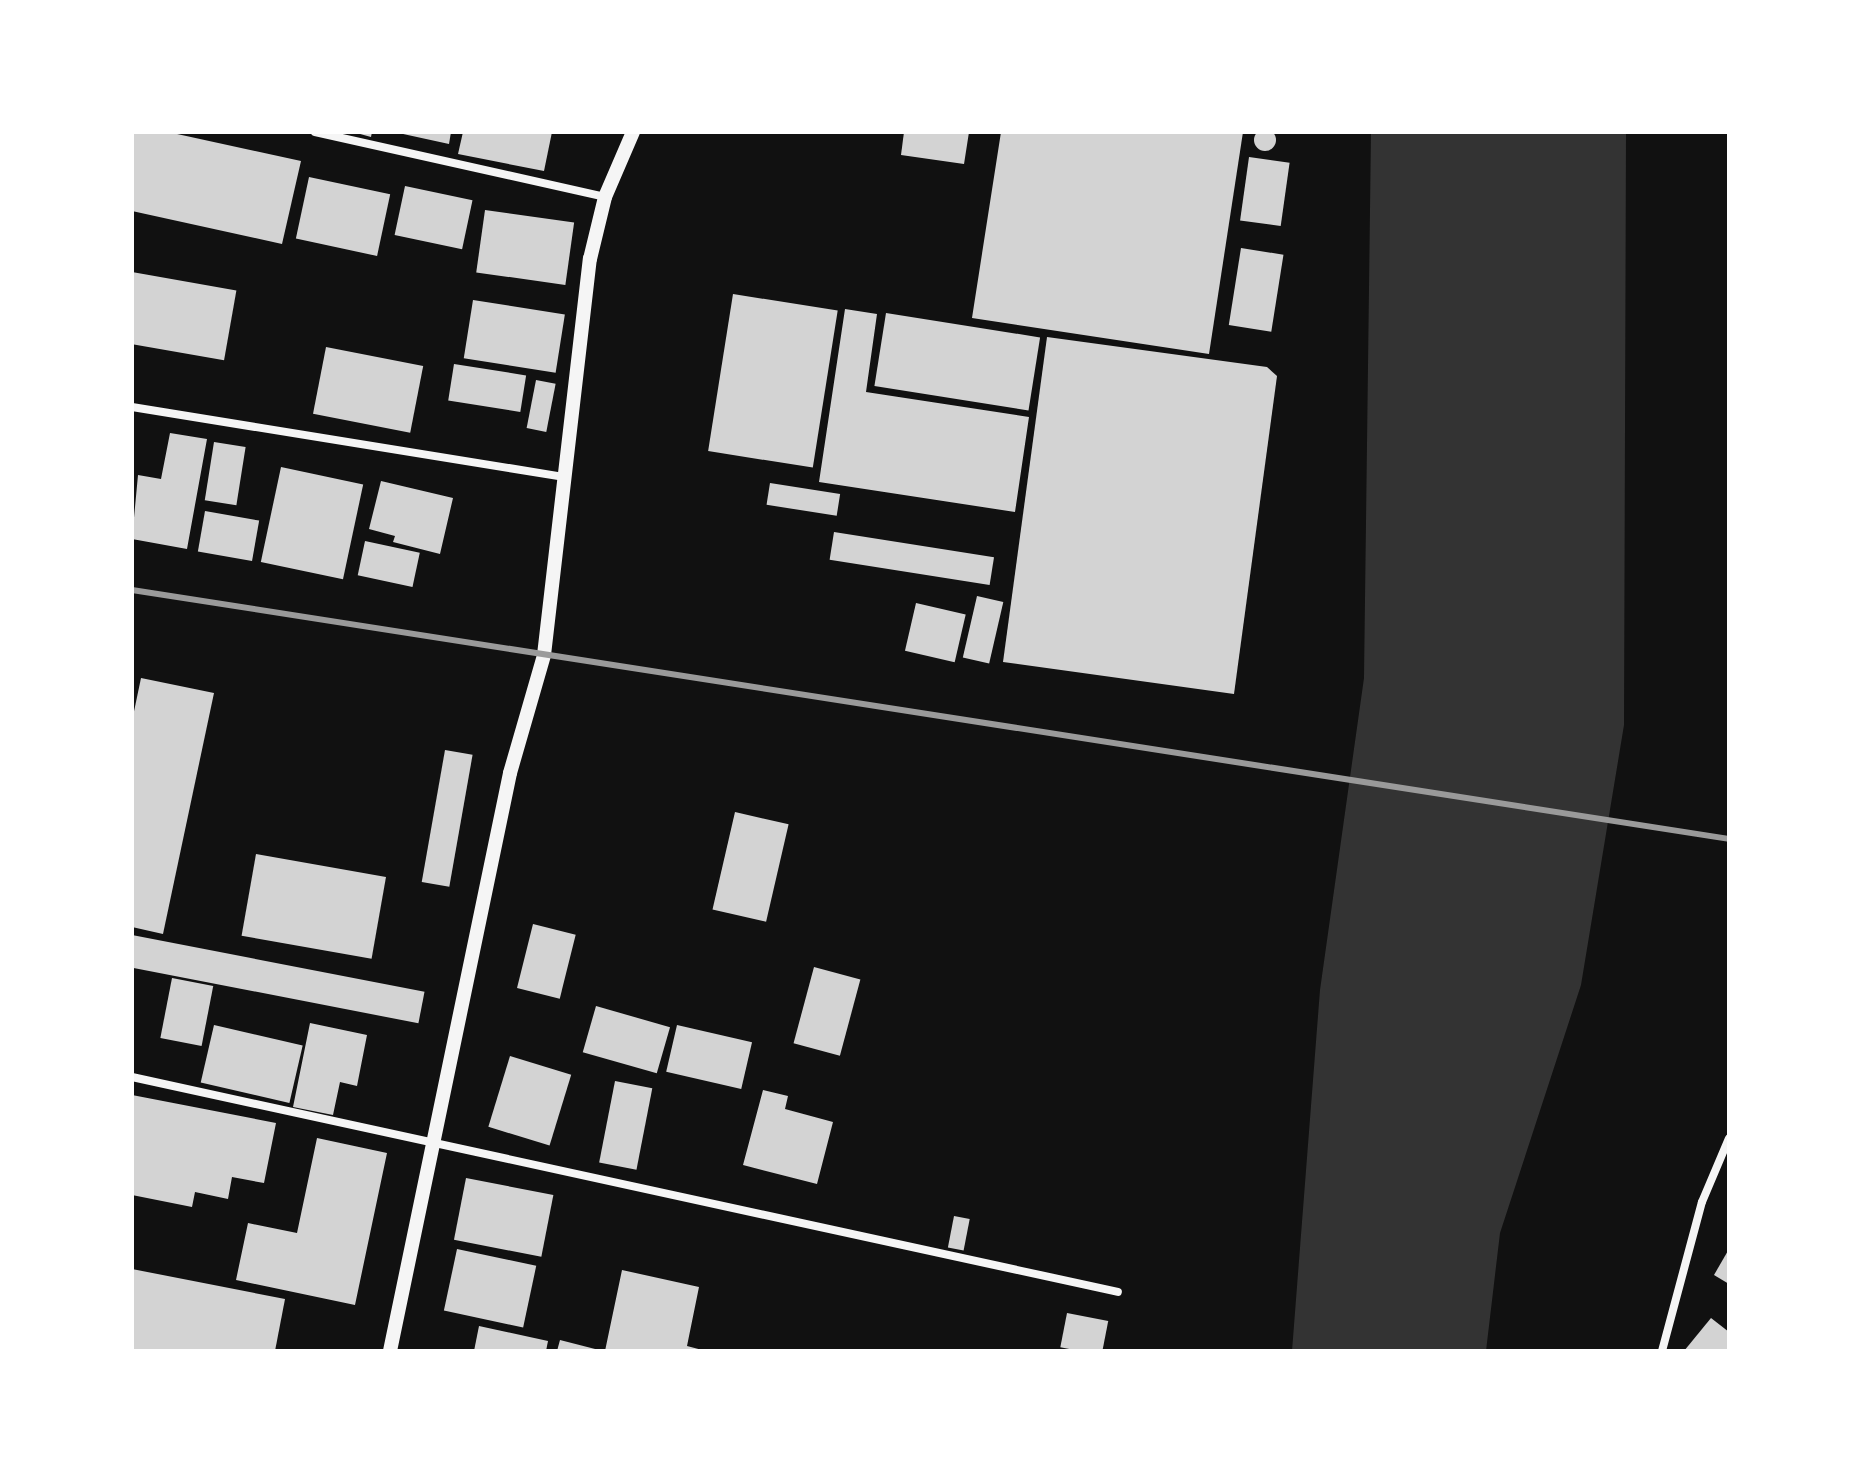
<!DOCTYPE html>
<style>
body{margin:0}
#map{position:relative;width:1861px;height:1483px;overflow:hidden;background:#111;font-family:Ubuntu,sans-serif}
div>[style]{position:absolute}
.water>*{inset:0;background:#333}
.building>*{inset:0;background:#d3d3d3;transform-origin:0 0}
.round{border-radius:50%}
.minor>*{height:8px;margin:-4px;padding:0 4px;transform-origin:4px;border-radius:4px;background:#f5f5f5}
.tertiary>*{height:14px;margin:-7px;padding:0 7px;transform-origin:7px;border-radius:7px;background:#f5f5f5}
.rail>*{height:6px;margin:-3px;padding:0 3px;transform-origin:3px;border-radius:3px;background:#9a9a9a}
span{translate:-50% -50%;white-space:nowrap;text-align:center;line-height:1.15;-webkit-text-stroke:6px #fff;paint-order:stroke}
.frame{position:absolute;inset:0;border:134px solid #fff;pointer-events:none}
</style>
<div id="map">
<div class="water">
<div style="clip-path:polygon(1371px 132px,1626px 132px,1624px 725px,1581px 985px,1500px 1233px,1486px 1351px,1292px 1351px,1320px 990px,1364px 678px)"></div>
</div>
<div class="building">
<div class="round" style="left:1254px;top:129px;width:22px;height:22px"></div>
<div style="clip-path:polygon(132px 132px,168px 132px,301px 161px,282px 244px,132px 211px)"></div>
<div style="clip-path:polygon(353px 132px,372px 132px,371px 137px)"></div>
<div style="clip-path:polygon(394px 132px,451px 132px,449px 144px)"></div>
<div style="clip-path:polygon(463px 132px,552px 132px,544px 171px,458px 154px)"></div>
<div style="clip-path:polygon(904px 132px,969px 132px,964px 164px,901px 155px)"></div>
<div style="clip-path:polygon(1001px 132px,1243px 132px,1209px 354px,972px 318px)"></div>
<div style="left:1249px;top:157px;width:41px;height:64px;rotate:8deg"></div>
<div style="left:309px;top:177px;width:83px;height:63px;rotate:12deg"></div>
<div style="left:405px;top:186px;width:69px;height:50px;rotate:12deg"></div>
<div style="left:485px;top:210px;width:90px;height:63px;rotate:8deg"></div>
<div style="left:1241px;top:248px;width:43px;height:78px;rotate:9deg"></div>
<div style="left:132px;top:272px;width:106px;height:71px;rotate:10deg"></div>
<div style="left:733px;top:294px;width:106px;height:159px;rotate:9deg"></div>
<div style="left:473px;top:300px;width:93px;height:59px;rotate:9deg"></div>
<div style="clip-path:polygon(845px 309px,877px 314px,866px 392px,1029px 417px,1015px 512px,819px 482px)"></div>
<div style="left:886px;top:313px;width:156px;height:74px;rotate:9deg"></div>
<div style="clip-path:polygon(1047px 337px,1267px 367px,1277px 376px,1234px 694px,1003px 662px)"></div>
<div style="left:326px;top:347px;width:99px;height:68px;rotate:11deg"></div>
<div style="left:454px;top:364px;width:73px;height:37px;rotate:9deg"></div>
<div style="left:536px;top:380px;width:20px;height:49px;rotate:11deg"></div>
<div style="clip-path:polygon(170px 433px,207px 439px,187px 549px,132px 539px,138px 475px,161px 479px)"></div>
<div style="left:214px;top:442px;width:32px;height:59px;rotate:9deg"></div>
<div style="left:281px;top:467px;width:84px;height:97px;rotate:12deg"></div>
<div style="clip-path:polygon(381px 481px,453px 498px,440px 554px,393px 542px,395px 536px,369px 529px)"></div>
<div style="left:770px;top:483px;width:71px;height:22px;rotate:9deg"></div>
<div style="left:205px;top:511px;width:55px;height:41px;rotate:10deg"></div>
<div style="left:834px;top:532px;width:162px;height:28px;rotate:9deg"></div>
<div style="left:365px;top:541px;width:56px;height:35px;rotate:12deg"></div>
<div style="left:977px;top:596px;width:27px;height:63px;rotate:13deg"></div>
<div style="left:916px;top:603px;width:51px;height:49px;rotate:13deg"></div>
<div style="clip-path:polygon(141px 678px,214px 693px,163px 934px,132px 927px,132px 721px)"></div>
<div style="left:445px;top:750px;width:28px;height:134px;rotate:10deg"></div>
<div style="left:735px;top:812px;width:55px;height:100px;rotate:13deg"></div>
<div style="left:256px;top:854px;width:132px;height:83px;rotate:10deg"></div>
<div style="left:533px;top:924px;width:44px;height:66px;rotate:14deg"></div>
<div style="left:132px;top:935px;width:298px;height:32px;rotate:11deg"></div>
<div style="left:814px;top:967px;width:48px;height:79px;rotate:15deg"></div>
<div style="left:172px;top:978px;width:42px;height:61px;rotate:11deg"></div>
<div style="left:596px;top:1006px;width:77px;height:48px;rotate:16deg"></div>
<div style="clip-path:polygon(310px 1023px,367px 1035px,357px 1086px,340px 1082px,333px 1115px,293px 1107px)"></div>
<div style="left:214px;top:1025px;width:91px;height:59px;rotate:13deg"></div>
<div style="left:677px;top:1025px;width:77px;height:48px;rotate:13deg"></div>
<div style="left:510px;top:1056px;width:64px;height:74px;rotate:17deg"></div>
<div style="left:615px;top:1081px;width:38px;height:83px;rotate:11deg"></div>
<div style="clip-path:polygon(763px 1090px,788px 1096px,785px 1109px,833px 1122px,817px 1184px,743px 1165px)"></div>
<div style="clip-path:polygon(132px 1095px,276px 1123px,264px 1183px,232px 1177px,228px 1199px,195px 1192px,192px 1207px,132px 1195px)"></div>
<div style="clip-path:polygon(317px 1138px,387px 1153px,355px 1305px,236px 1280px,248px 1223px,297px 1233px)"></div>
<div style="left:466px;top:1178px;width:89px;height:63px;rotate:11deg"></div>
<div style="left:954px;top:1216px;width:16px;height:32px;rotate:11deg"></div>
<div style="left:457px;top:1249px;width:81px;height:63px;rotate:12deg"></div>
<div style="clip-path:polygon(1729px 1249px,1729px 1284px,1714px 1275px)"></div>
<div style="clip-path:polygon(132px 1269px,285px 1299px,275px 1351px,132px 1351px)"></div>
<div style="clip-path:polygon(622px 1270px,699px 1287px,687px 1346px,706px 1351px,605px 1351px)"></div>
<div style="left:1067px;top:1313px;width:42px;height:35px;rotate:11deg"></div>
<div style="clip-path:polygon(1711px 1318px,1729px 1332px,1729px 1351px,1684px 1351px)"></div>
<div style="clip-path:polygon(479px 1326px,548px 1341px,546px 1351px,474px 1351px)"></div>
<div style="clip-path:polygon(560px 1340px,599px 1350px,599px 1351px,557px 1351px)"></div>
</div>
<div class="minor">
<div style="left:315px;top:132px;width:297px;rotate:12.6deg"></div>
<div style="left:132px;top:407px;width:440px;rotate:9.2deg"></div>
<div style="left:132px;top:1077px;width:1009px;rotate:12.3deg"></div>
<div style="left:1662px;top:1351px;width:154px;rotate:-75deg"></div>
<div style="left:1702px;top:1202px;width:69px;rotate:-67.1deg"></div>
</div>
<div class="tertiary">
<div style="left:390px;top:1351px;width:590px;rotate:-78.27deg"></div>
<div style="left:510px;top:773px;width:123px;rotate:-73.9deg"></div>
<div style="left:544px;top:655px;width:399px;rotate:-83.4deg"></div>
<div style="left:590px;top:259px;width:64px;rotate:-76.4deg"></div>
<div style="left:605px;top:197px;width:71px;rotate:-66.7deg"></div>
</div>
<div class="rail">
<div style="left:132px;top:590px;width:1616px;rotate:8.86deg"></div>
</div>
<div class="frame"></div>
</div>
